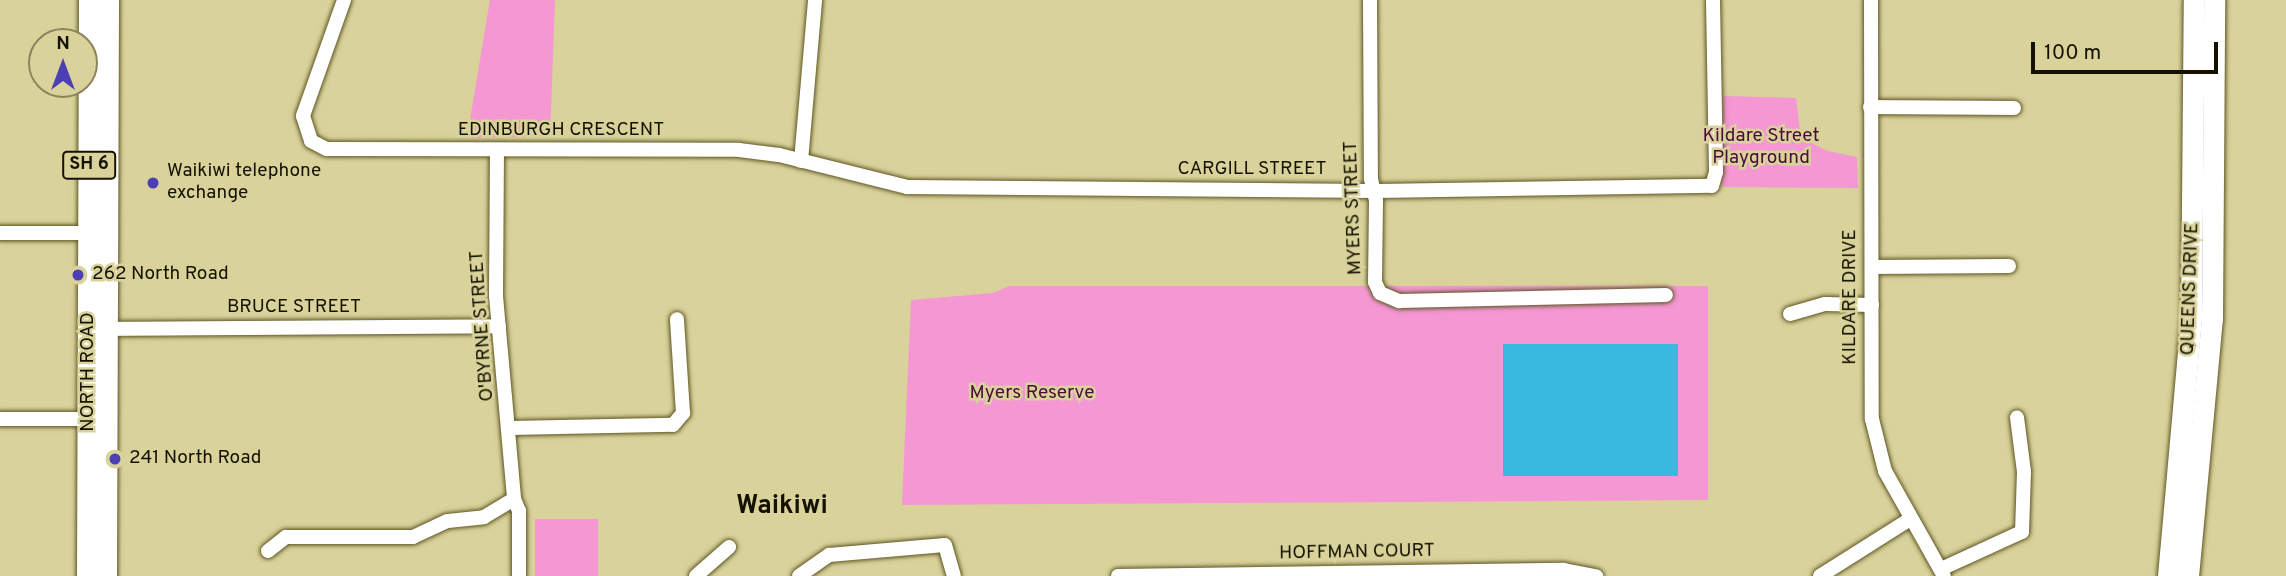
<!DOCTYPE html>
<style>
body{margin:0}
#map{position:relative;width:2286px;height:576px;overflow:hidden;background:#d9d29b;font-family:Overpass,sans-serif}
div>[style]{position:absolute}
.green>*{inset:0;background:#f497d3;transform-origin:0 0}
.water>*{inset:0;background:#38b9dd;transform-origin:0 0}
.roads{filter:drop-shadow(0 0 2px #5e5723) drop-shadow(0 0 2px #5e5723)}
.minor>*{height:14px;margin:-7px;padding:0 7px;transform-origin:7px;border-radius:7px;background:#fff}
.secondary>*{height:21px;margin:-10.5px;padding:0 10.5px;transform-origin:10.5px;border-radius:10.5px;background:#fff}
.primary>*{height:23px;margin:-11.5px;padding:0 11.5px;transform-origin:11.5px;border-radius:11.5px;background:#fff}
.dots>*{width:19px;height:19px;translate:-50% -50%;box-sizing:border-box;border:4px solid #d9d29b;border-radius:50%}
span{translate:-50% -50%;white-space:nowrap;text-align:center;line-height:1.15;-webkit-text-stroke:5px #d9d29b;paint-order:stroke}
.shield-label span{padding:2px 5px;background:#d9d29b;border:2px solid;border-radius:5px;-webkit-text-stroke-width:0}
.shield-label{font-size:18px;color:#141100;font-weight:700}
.street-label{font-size:19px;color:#141100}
.park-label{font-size:19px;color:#4b0b3a}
.poi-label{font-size:19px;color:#141100}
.left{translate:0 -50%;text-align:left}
.district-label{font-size:26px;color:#141100;font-weight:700}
.north{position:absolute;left:28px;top:28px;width:70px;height:70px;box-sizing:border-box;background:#d9d29b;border:2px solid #8a855d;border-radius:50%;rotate:0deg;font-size:19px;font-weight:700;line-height:28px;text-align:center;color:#141100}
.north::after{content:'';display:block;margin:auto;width:24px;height:32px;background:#4c3fb6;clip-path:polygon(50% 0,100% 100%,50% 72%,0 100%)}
.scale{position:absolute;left:2031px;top:42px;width:187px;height:32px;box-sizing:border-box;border:4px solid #141100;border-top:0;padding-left:9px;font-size:21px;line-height:24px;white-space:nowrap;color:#141100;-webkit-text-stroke:5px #d9d29b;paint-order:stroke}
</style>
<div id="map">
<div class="green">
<div style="clip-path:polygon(490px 0,555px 0,550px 136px,467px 138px)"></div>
<div style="clip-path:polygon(1723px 96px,1796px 98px,1801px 138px,1828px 151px,1857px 157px,1858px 188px,1722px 187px)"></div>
<div style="clip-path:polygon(1009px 286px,1708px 286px,1708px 500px,902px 505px,911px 300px,993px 293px)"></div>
<div style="left:535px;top:519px;width:63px;height:57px"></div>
</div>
<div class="water">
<div style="left:1503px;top:344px;width:175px;height:132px"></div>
</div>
<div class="roads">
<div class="minor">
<div style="left:344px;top:0;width:123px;rotate:109.5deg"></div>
<div style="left:303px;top:116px;width:26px;rotate:72deg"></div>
<div style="left:311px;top:141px;width:18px;rotate:27deg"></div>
<div style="left:327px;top:149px;width:412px;rotate:0.1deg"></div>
<div style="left:739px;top:150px;width:40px;rotate:7.1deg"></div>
<div style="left:779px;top:155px;width:132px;rotate:14deg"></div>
<div style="left:907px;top:187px;width:468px;rotate:0.5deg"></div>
<div style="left:1375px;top:191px;width:337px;rotate:-0.9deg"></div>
<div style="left:1712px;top:186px;width:15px;rotate:-74deg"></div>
<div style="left:1716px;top:172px;width:172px;rotate:-91deg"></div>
<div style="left:1370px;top:0;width:179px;rotate:89.7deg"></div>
<div style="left:1371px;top:179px;width:23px;rotate:77deg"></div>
<div style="left:1376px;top:201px;width:81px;rotate:90.7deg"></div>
<div style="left:1375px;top:282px;width:12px;rotate:66deg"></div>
<div style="left:1380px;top:293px;width:21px;rotate:23deg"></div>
<div style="left:1399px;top:301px;width:267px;rotate:-1.3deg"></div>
<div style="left:1871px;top:0;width:419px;rotate:89.9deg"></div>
<div style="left:1872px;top:419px;width:54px;rotate:76deg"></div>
<div style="left:1885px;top:471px;width:120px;rotate:60.7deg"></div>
<div style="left:1870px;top:107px;width:144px;rotate:0.4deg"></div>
<div style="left:497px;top:150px;width:146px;rotate:90.4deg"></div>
<div style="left:496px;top:296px;width:204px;rotate:84.9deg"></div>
<div style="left:514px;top:499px;width:13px;rotate:67deg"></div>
<div style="left:519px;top:511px;width:65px;rotate:90deg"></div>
<div style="left:801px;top:161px;width:162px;rotate:-85deg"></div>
<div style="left:0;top:233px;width:97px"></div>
<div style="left:1872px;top:267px;width:137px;rotate:-0.4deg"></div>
<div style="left:1790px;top:314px;width:36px;rotate:-16deg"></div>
<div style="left:1825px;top:304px;width:47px;rotate:1.2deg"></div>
<div style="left:101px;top:329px;width:398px;rotate:-0.4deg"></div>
<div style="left:0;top:419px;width:97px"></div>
<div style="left:510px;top:428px;width:163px;rotate:-1.1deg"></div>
<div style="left:673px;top:425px;width:16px;rotate:-50deg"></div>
<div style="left:683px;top:413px;width:94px;rotate:-93.7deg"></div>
<div style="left:268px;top:551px;width:23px;rotate:-38deg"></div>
<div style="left:286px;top:537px;width:127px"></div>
<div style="left:413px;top:537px;width:38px;rotate:-25deg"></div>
<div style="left:448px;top:521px;width:36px;rotate:-6deg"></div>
<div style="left:484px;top:517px;width:35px;rotate:-31deg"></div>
<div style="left:1941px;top:569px;width:89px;rotate:-24.6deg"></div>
<div style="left:2022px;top:532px;width:60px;rotate:-88.1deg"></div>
<div style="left:2024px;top:472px;width:55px;rotate:-97.3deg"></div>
<div style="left:696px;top:576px;width:44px;rotate:-41.3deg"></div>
<div style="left:799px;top:576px;width:37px;rotate:-35deg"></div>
<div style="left:829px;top:555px;width:116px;rotate:-4.9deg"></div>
<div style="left:945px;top:545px;width:32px;rotate:74deg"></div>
<div style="left:1118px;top:576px;width:446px;rotate:-0.8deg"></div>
<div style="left:1564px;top:570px;width:33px;rotate:11deg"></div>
<div style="left:1820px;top:576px;width:107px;rotate:-32.3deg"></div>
</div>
<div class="secondary">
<div style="left:2168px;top:576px;width:259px;rotate:-84.9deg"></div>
<div style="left:2191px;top:318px;width:318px;rotate:-89.5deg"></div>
<div style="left:2188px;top:576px;width:258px;rotate:-84.7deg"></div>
<div style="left:2212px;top:319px;width:319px;rotate:-89.6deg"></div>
</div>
<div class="primary">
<div style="left:88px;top:576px;width:576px;rotate:-89.8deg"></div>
<div style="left:105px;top:576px;width:576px;rotate:-89.8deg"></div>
</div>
</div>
<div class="dots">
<div style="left:153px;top:183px;background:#4c3fb6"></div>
<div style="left:78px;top:275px;background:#4c3fb6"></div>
<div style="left:115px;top:459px;background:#4c3fb6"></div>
</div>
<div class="shield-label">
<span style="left:89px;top:165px">SH 6</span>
</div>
<div class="street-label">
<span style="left:561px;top:131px">EDINBURGH CRESCENT</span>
<span style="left:1252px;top:170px">CARGILL STREET</span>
<span style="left:1354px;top:208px;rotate:-92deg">MYERS STREET</span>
<span style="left:2191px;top:289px;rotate:-88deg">QUEENS DRIVE</span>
<span style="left:1851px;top:297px;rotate:-90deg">KILDARE DRIVE</span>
<span style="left:294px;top:308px">BRUCE STREET</span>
<span style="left:483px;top:326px;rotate:-94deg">O'BYRNE STREET</span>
<span style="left:89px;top:372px;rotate:-90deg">NORTH ROAD</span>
<span style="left:1357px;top:553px;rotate:-1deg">HOFFMAN COURT</span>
</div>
<div class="park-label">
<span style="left:1761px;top:148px">Kildare Street<br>Playground</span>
<span style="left:1032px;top:394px">Myers Reserve</span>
</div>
<div class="poi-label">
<span class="left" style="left:167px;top:183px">Waikiwi telephone<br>exchange</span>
<span class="left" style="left:92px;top:275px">262 North Road</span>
<span class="left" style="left:129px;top:459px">241 North Road</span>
</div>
<div class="district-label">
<span style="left:782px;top:507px">Waikiwi</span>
</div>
<div class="north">N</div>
<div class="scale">100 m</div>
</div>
